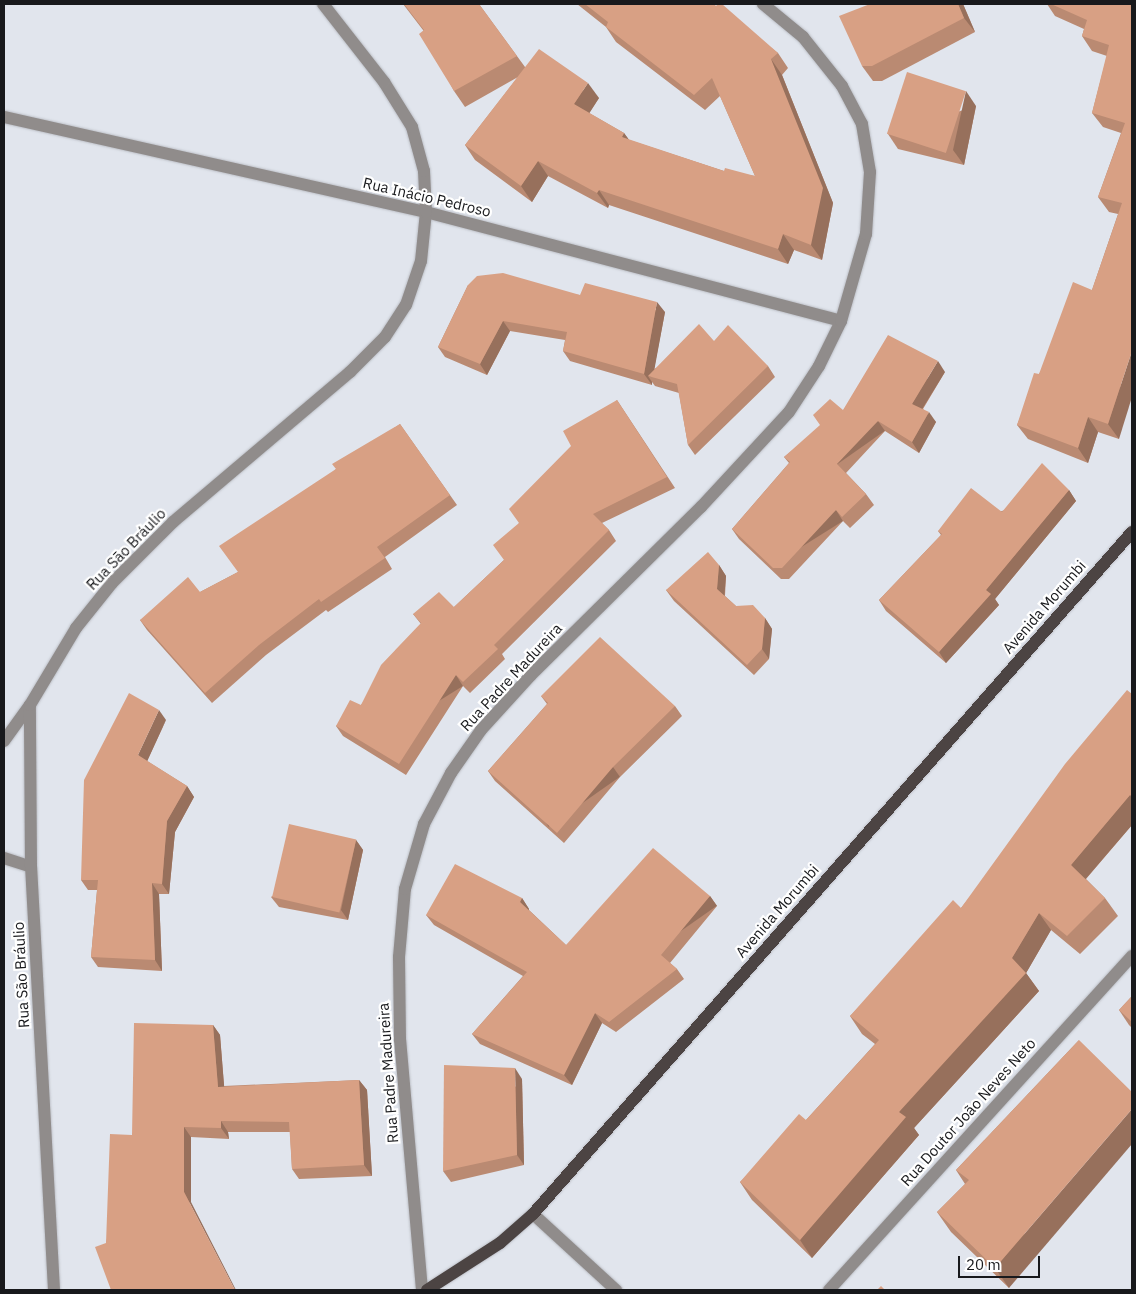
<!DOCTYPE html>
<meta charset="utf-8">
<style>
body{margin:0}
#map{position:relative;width:1136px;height:1294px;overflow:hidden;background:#e1e5ed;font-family:"IBM Plex Sans",sans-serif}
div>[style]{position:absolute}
.roads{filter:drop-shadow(0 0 1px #bdc0c7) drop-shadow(0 0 1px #bdc0c7)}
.minor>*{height:12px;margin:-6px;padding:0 6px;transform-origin:6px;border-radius:6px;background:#908c8b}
.major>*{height:12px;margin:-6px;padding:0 6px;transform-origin:6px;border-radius:6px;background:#4c4443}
.wall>*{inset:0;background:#ba8a72}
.shaded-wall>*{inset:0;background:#97705c;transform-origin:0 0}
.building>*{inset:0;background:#d8a084;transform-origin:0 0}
span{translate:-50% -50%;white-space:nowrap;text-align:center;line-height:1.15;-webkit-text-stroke:4.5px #fff;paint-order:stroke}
.street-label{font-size:15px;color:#18191c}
.frame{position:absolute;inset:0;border:5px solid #18191c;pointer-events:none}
.scale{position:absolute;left:958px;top:1256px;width:82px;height:22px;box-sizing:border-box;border:2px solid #18191c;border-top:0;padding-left:6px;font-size:15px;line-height:18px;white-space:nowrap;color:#18191c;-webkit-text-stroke:4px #fff;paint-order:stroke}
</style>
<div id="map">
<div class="roads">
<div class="minor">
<div style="left:4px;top:117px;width:433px;rotate:12.7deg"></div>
<div style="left:426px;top:212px;width:429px;rotate:14.7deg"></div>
<div style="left:4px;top:741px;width:44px;rotate:-54.2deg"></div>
<div style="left:4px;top:858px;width:28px;rotate:18deg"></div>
<div style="left:533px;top:1214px;width:113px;rotate:42.5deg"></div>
<div style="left:54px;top:1290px;width:424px;rotate:-93.1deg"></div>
<div style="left:31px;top:867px;width:162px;rotate:-90.4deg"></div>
<div style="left:30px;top:705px;width:90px;rotate:-59.1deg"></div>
<div style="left:76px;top:628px;width:58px;rotate:-51.3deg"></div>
<div style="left:112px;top:583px;width:86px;rotate:-45deg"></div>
<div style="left:173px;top:522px;width:232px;rotate:-40.3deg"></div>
<div style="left:350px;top:372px;width:49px;rotate:-45deg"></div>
<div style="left:385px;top:337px;width:38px;rotate:-57deg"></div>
<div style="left:406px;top:305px;width:46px;rotate:-71.2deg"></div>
<div style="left:421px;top:261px;width:49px;rotate:-84.2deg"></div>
<div style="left:426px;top:212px;width:41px;rotate:-92.8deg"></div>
<div style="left:424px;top:171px;width:46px;rotate:-105.3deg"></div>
<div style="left:412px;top:127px;width:53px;rotate:-121.9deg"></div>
<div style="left:384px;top:82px;width:99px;rotate:-128deg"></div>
<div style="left:422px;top:1290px;width:251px;rotate:-95deg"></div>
<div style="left:400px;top:1040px;width:83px;rotate:-90.7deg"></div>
<div style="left:399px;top:957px;width:68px;rotate:-85deg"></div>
<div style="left:405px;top:889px;width:68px;rotate:-73.7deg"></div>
<div style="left:424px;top:824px;width:58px;rotate:-62.1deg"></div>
<div style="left:451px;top:773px;width:52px;rotate:-55.1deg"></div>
<div style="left:481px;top:730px;width:74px;rotate:-47.7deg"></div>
<div style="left:531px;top:675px;width:239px;rotate:-44.7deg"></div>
<div style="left:701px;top:507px;width:129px;rotate:-47.2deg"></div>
<div style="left:789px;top:412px;width:55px;rotate:-56.9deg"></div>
<div style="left:819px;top:366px;width:50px;rotate:-63.9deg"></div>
<div style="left:841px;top:321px;width:91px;rotate:-74deg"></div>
<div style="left:866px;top:234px;width:62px;rotate:-86.3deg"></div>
<div style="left:870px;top:172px;width:49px;rotate:-99.5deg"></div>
<div style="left:862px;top:124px;width:43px;rotate:-117.8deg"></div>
<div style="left:842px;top:86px;width:63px;rotate:-128.5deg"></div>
<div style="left:803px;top:37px;width:52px;rotate:-140.5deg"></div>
<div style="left:829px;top:1290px;width:451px;rotate:-47.8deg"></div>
</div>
<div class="major">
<div style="left:427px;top:1290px;width:87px;rotate:-32.8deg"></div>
<div style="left:500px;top:1243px;width:44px;rotate:-41.3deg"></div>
<div style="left:533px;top:1214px;width:908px;rotate:-48.71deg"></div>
</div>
</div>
<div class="wall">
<div style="clip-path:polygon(403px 4px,479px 4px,525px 67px,599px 98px,589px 113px,624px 133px,629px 140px,724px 171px,755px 176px,720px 96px,705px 110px,616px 42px,606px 27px,577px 4px,713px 4px,778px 53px,788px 68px,782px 75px,833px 203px,822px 260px,794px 250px,788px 264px,609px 205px,608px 208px,548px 176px,532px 202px,475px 160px,465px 145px,518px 77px,465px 107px,454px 91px,423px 30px)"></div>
<div style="clip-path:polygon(870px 4px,963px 4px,975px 32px,882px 81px,873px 81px,862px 66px)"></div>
<div style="clip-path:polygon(1047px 4px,1132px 4px,1119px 439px,1098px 432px,1088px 463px,1028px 439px,1017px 425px,1039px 374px,1092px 290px,1118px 214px,1109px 212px,1098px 197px,1121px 133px,1103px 127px,1092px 113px,1107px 56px,1092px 51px,1082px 36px,1084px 29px,1055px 16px)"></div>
<div style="clip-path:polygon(976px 106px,964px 165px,898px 149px,888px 134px)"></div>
<div style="clip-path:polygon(468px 285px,580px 295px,665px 312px,654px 369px,714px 341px,768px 366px,775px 377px,695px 455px,688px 445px,679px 393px,655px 386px,652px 382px,652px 385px,570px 361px,563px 351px,565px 340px,510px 331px,487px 375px,445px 357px,438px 347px)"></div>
<div style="clip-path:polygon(945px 372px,923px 409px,936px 422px,919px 453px,885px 431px,846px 473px,866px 494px,874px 505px,850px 528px,843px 521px,789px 579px,781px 579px,739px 539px,732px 529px,789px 463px,784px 457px,843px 410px)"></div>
<div style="clip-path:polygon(617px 400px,675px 488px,602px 523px,609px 530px,616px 541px,502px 654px,505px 659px,470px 693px,463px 686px,406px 775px,343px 736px,336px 726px,361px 705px,421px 624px,413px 614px,454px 607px,504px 560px,519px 523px)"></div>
<div style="clip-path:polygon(400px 424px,457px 505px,385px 557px,392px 569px,328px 612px,326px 610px,266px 655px,212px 703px,147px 630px,140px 620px,200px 592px,238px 572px,336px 469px)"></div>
<div style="clip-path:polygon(1069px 490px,1076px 501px,995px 599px,999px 605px,946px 663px,886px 611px,879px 600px,941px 535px,938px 531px)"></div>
<div style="clip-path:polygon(719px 565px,726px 576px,725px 596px,736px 606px,765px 618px,772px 629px,769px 659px,754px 675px,674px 601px,666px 590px)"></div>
<div style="clip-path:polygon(1132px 694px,1132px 825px,1086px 879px,1105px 898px,1118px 916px,1080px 954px,1051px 930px,1026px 973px,1039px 991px,914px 1128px,919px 1135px,812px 1258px,752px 1200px,740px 1182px,806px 1120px,875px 1044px,862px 1034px,850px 1016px,961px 908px)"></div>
<div style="clip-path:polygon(541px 696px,675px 706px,682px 716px,620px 777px,564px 843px,495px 781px,488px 771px,547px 704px)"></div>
<div style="clip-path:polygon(166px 720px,147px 761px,187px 786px,194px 797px,175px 832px,169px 894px,159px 894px,162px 971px,98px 967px,91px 957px,97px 890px,88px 890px,81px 880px)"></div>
<div style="clip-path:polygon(356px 840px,363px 850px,348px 920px,279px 907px,271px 897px)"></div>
<div style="clip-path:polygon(710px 896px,717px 906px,670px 963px,677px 969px,684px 979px,616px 1032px,602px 1023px,572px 1085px,480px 1044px,472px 1034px,523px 976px,434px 925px,426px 915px,522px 898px,529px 909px,529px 910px,566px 945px)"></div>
<div style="clip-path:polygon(1132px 996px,1132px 1028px,1129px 1025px,1119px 1010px)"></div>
<div style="clip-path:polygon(213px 1025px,220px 1035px,224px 1086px,359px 1080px,367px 1090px,372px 1176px,299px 1179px,292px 1169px,290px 1132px,228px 1132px,229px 1139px,191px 1137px,191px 1202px,106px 1243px,132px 1135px)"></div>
<div style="clip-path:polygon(1079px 1040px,1009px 1288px,951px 1232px,937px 1212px,965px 1184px,956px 1170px)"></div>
<div style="clip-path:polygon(522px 1079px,524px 1165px,451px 1182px,443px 1171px)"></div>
</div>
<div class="shaded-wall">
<div style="clip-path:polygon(958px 4px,963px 4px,975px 32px,964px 18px)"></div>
<div style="clip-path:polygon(771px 59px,782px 75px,833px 203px,822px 260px,811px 245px)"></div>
<div style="clip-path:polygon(588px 83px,599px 98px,585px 120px,574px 104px)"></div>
<div style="clip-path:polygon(966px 91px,976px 106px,964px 165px,953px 150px)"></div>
<div style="clip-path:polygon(624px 133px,635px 148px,622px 137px)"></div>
<div style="clip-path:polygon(538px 161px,548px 176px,532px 202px,521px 186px)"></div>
<div style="clip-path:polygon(599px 190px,609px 205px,608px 208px,597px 193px)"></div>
<div style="clip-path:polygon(783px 234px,794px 250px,788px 264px,778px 249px)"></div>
<div style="clip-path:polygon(657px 302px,665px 312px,653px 377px,648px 376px,652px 382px,652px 385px,644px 374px)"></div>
<div style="clip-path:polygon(503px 321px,510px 331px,487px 375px,480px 364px)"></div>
<div style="clip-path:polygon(1132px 351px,1132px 397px,1119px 439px,1108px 424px)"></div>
<div style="clip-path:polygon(938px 361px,945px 372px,919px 414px,912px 404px)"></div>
<div style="clip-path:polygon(929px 412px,936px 422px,919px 453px,912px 442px)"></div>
<div style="clip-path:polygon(1088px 417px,1098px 432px,1088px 463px,1078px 448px)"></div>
<div style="left:878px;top:421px;width:12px;height:59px;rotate:55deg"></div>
<div style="clip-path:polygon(1069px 490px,1076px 501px,995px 599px,999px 605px,946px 663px,939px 652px,986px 590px)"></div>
<div style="left:836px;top:510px;width:13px;height:79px;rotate:58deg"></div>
<div style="clip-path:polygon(719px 565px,726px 576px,724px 600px,717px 589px)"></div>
<div style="clip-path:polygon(765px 618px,772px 629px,769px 659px,762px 649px)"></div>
<div style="left:456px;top:675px;width:13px;height:106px;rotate:58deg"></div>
<div style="clip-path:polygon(159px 710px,166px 720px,145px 766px,138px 755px)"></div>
<div style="left:613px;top:767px;width:12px;height:87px;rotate:55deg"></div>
<div style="clip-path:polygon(187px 786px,194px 797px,175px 832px,169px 894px,162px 884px,167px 821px)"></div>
<div style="clip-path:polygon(1130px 795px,1132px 798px,1132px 825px,1083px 882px,1071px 865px)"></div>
<div style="clip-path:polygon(356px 840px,363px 850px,348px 920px,341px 910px)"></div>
<div style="clip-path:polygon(152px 883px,159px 894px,162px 971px,155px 960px)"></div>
<div style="left:710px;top:896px;width:12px;height:77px;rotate:55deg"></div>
<div style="clip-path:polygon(522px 898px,529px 909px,527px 912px,520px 902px)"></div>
<div style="clip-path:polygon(1039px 913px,1051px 930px,1025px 975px,1026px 973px,1039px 991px,914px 1128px,919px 1135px,812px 1258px,800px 1240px,899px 1112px,1012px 958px)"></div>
<div style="clip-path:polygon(595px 1013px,602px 1023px,572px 1085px,564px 1075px)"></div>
<div style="clip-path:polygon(213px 1025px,220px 1035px,225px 1097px,218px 1087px)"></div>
<div style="clip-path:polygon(515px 1068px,522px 1079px,524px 1165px,517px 1155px)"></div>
<div style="clip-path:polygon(359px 1080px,367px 1090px,372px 1176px,364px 1165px)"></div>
<div style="clip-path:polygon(1132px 1109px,1132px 1144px,1009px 1288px,995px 1268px)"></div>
<div style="clip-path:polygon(221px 1121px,228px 1132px,229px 1139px,221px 1128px)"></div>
<div style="clip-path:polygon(184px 1127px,191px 1137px,191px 1202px,236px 1290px,235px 1290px,184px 1192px)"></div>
</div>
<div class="building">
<div style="clip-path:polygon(404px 4px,479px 4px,517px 56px,454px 91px,419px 34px,424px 30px)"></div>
<div style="clip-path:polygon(585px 4px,713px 4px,716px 6px,718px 4px,722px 4px,778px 53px,771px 59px,823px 188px,811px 245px,783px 234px,778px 249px,599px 190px,597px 193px,538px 161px,521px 186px,465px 145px,539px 49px,588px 83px,574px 104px,624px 133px,622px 137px,724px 171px,725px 168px,755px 176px,712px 78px,694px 95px,606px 27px,608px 22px)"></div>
<div style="clip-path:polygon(870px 4px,958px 4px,964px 18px,872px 66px,862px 66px,839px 16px)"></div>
<div style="clip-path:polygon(1051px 4px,1132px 4px,1132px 351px,1108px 424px,1088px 417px,1078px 448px,1017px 425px,1034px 373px,1039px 374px,1073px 282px,1092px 290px,1122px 203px,1098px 197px,1125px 123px,1092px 113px,1109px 45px,1082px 36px,1087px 20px)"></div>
<div style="left:907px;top:72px;width:62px;height:65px;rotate:18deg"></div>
<div style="clip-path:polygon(503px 273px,580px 295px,585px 283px,657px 302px,644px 374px,563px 351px,567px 332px,503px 321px,480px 364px,438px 347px,468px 285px,477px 276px)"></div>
<div style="clip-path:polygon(699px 324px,714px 341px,728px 325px,768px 366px,688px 445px,677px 384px,648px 376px)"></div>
<div style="clip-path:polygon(888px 335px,938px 361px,912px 404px,929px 412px,912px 442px,878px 421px,837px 464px,866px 494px,842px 517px,836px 510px,782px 568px,773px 568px,732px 529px,790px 462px,784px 457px,820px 425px,813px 415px,830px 399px,843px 410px)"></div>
<div style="clip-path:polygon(617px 400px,667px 477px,593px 514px,609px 530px,494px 645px,498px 649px,463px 682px,456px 675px,399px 764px,336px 726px,350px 700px,361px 705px,381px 665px,421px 623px,413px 614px,439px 592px,454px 607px,504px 560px,493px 545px,519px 523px,509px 509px,571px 446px,563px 431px)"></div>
<div style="clip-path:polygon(400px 424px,450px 495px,377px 547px,385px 558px,321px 602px,319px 599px,259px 645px,205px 693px,140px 620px,188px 577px,200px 592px,238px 572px,219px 546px,336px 469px,332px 464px)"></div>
<div style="clip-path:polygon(1042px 463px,1069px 490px,986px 590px,991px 594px,939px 652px,879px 600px,942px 534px,938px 531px,971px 488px,1002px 512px)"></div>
<div style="clip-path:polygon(708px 552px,719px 565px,717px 589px,736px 606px,753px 605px,765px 618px,762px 649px,747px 665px,666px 590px)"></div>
<div style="clip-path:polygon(600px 637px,675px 706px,613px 767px,557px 833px,488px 771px,548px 703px,541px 696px)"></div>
<div style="clip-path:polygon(1127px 690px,1132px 694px,1132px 796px,1130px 795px,1071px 865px,1105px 898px,1067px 936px,1039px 913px,1012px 958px,1026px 973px,899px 1112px,906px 1117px,800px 1240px,740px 1182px,799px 1114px,806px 1120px,879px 1040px,850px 1016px,953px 900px,961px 908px,1065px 764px)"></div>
<div style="clip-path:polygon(129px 693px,159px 710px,138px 755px,187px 786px,167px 821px,162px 884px,152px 883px,155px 960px,91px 957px,98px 880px,81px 880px,84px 780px)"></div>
<div style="left:289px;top:824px;width:69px;height:75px;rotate:13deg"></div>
<div style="clip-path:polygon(653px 848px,710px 896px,661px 955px,677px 969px,609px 1022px,595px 1013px,564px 1075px,472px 1034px,527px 972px,426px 915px,455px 864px,522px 898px,520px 902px,566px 945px)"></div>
<div style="clip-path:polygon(1132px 996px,1132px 1022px,1119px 1010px)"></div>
<div style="clip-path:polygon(134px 1023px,213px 1025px,218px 1087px,359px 1080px,364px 1165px,292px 1169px,289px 1122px,221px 1121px,221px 1128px,184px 1127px,184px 1192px,235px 1290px,111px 1290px,95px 1247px,106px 1243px,110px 1134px,132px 1135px)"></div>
<div style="clip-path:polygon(1079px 1040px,1132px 1092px,1132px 1109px,995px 1268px,937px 1212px,969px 1180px,956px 1170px)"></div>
<div style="clip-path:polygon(444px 1065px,515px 1068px,517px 1155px,443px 1171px)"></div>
<div style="clip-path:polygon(881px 1286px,885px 1290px,877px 1290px)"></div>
</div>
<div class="street-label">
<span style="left:427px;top:197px;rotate:13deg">Rua Inácio Pedroso</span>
<span style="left:126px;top:549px;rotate:-46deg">Rua São Bráulio</span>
<span style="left:1044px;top:607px;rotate:-49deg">Avenida Morumbi</span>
<span style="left:511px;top:677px;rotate:-47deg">Rua Padre Madureira</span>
<span style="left:777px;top:911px;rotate:-49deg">Avenida Morumbi</span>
<span style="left:21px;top:975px;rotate:-93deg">Rua São Bráulio</span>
<span style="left:388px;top:1073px;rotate:-94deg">Rua Padre Madureira</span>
<span style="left:968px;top:1112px;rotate:-48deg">Rua Doutor João Neves Neto</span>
</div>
<div class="frame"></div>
<div class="scale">20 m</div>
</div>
